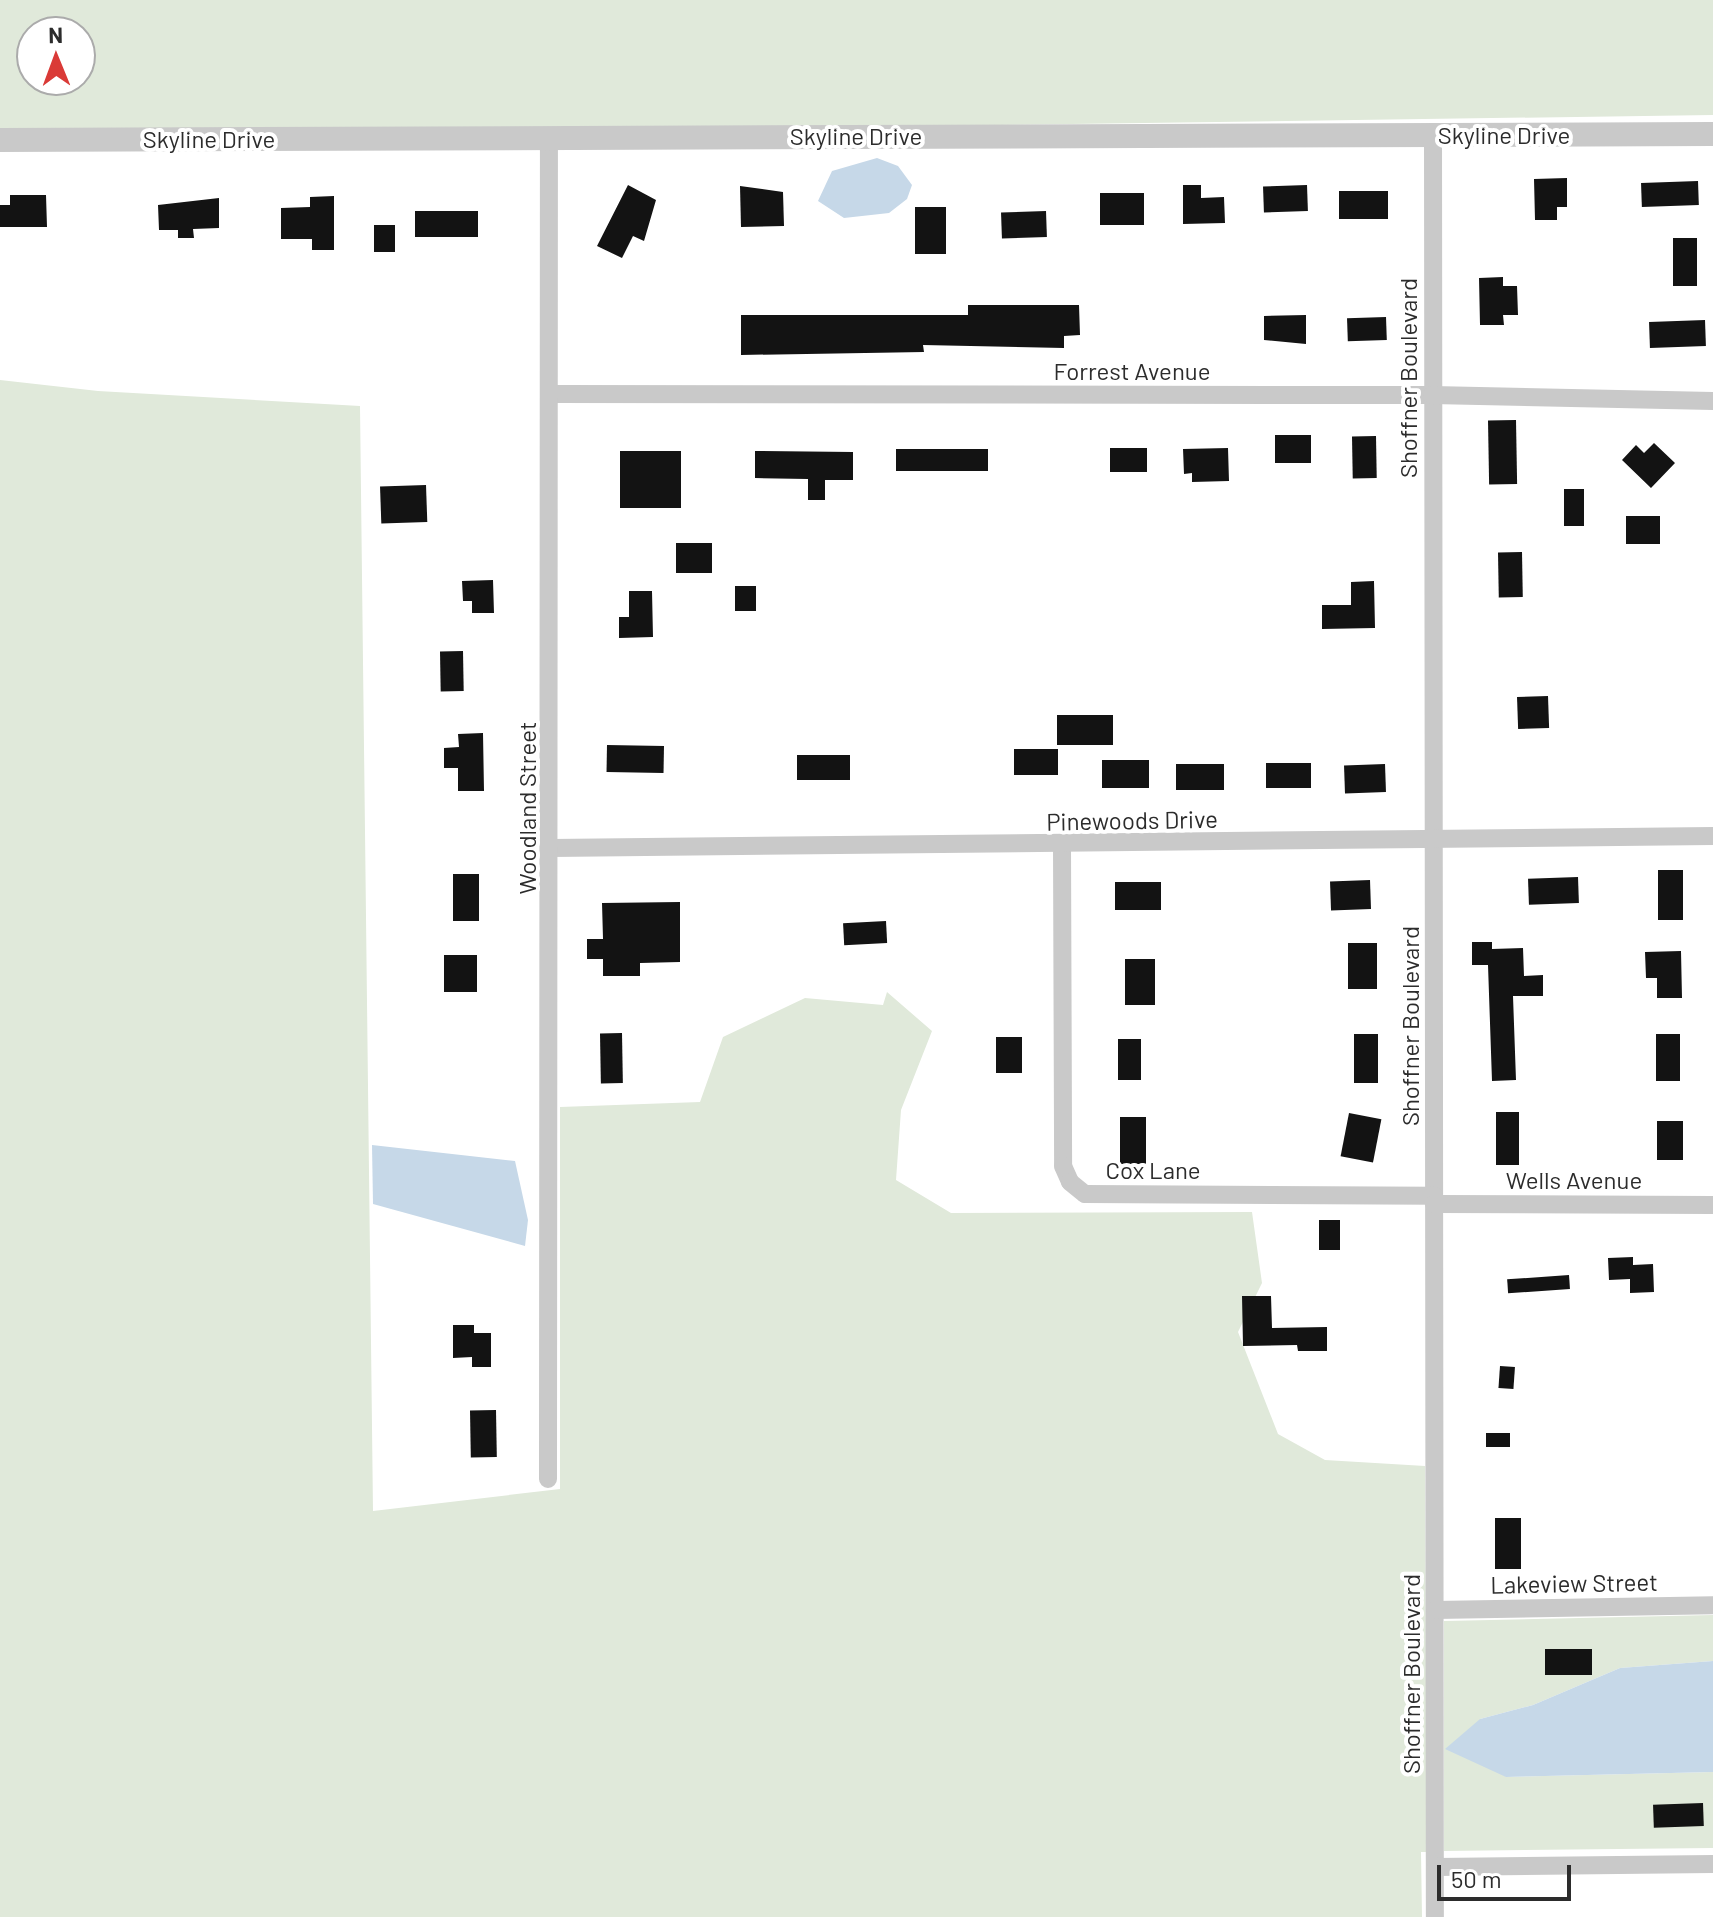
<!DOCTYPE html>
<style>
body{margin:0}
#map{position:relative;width:1713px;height:1917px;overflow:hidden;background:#fff;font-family:Barlow,sans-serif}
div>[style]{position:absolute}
.green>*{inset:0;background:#e0e9da}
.water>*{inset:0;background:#c6d8e8}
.building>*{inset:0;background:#131313;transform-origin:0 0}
.minor>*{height:18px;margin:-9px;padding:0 9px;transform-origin:9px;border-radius:9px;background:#c9c9c9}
.tertiary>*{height:24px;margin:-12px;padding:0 12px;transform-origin:12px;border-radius:12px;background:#c9c9c9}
span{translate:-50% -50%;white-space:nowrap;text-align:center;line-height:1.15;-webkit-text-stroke:8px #fff;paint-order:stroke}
.street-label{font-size:24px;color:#2c2c2c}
.north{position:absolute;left:16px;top:16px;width:80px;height:80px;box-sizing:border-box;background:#fff;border:2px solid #ababab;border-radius:50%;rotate:359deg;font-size:22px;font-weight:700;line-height:32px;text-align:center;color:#2c2c2c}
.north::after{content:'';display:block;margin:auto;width:28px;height:36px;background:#da3a37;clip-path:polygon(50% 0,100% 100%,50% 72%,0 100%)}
.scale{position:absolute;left:1437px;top:1865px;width:134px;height:36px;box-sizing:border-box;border:4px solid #2c2c2c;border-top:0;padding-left:10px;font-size:24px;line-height:28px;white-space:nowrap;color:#2c2c2c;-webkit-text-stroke:6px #fff;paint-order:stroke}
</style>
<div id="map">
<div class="green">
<div style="clip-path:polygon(evenodd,0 0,1713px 0,1713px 115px,928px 126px,0 130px,0 0,32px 32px,80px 32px,80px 80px,32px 80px,32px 32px)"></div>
<div style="clip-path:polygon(0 380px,98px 391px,360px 406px,373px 1511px,560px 1489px,560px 1107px,700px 1102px,723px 1037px,805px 998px,883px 1005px,887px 992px,932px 1031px,901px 1110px,896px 1180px,951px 1213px,1252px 1212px,1262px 1283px,1238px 1332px,1278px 1434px,1325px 1460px,1425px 1466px,1427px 1852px,1421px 1852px,1422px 1917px,0 1917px)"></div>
<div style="clip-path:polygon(1713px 1615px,1713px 1661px,1620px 1668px,1533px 1705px,1480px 1719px,1506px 1777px,1713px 1772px,1713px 1848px,1444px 1851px,1444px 1621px)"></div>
</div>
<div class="water">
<div style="clip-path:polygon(877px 158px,898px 166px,912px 185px,907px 199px,889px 213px,844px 218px,818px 201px,832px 171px)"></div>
<div style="clip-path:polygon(372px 1145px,515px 1161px,528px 1220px,525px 1246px,373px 1204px)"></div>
<div style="clip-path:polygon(1713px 1661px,1713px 1772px,1506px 1777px,1445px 1749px,1480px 1719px,1533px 1705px,1620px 1668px)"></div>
</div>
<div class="building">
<div style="clip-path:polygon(1567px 178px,1567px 207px,1557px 207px,1557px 220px,1535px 220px,1534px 179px)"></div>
<div style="left:1698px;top:181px;width:24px;height:57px;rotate:88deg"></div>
<div style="clip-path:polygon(628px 185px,656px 200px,644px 241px,633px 236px,622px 258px,597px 246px)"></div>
<div style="clip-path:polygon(1183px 185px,1201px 185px,1201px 198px,1224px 197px,1225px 223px,1183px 224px)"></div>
<div style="left:1307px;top:185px;width:26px;height:44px;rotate:88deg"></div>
<div style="clip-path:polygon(740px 186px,783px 192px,784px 226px,741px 227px)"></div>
<div style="left:1388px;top:191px;width:28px;height:49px;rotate:90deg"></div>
<div style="left:1144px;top:193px;width:32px;height:44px;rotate:90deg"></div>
<div style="clip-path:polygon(10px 195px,46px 195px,47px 227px,0 227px,0 205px,10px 205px)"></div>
<div style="clip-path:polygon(334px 196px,334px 250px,312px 250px,312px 239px,281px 239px,281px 208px,310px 207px,310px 197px)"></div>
<div style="clip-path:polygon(219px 198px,219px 228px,193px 229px,194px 238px,178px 238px,178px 230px,159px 230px,158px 205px)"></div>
<div style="left:915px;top:207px;width:31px;height:47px"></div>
<div style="left:415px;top:211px;width:63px;height:26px"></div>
<div style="left:1046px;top:211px;width:26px;height:45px;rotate:88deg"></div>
<div style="left:374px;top:225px;width:21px;height:27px"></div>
<div style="left:1673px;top:238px;width:24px;height:48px"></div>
<div style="clip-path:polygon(1503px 277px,1503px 286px,1517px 286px,1518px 315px,1503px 315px,1504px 325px,1480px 325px,1479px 278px)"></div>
<div style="clip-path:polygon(968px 305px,1079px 305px,1080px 335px,1064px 336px,1064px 348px,923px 345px,924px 352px,741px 355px,741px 315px,968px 315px)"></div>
<div style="clip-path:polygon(1306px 315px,1306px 344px,1264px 340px,1264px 316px)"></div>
<div style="left:1386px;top:317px;width:23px;height:39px;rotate:88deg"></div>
<div style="left:1705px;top:320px;width:26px;height:56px;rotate:88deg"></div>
<div style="left:1516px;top:420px;width:64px;height:28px;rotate:89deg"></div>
<div style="left:1275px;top:435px;width:36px;height:28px"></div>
<div style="left:1376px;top:436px;width:42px;height:24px;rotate:89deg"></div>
<div style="clip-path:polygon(1654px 443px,1675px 463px,1651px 488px,1622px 460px,1636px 445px,1644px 453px)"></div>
<div style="left:1110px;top:448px;width:37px;height:24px"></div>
<div style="clip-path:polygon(1228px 448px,1229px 481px,1192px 482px,1192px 473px,1184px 474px,1183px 449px)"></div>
<div style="left:988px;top:449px;width:22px;height:92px;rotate:90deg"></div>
<div style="left:620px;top:451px;width:61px;height:57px"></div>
<div style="clip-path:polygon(755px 451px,853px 452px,853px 480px,825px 480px,825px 500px,808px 500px,808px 479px,755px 478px)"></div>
<div style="left:426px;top:485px;width:37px;height:46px;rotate:88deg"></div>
<div style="left:1564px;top:489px;width:20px;height:37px"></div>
<div style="left:1626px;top:516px;width:34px;height:28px"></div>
<div style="left:712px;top:543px;width:30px;height:36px;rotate:90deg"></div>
<div style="left:1522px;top:552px;width:45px;height:24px;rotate:89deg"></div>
<div style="clip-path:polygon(493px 580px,494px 613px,472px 613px,472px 601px,463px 601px,462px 581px)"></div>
<div style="clip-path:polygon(1374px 581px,1375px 628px,1322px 629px,1322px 605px,1351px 605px,1351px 582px)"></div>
<div style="left:735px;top:586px;width:21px;height:25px"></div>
<div style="clip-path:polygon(629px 591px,652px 591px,653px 637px,619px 638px,619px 617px,629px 617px)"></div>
<div style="left:463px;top:651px;width:40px;height:23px;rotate:89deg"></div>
<div style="left:1548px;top:696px;width:32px;height:31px;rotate:88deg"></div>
<div style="left:1113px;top:715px;width:30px;height:56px;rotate:90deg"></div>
<div style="clip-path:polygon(483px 733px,484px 791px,458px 791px,458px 768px,444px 768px,444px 748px,459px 747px,458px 734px)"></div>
<div style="left:607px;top:745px;width:57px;height:27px;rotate:1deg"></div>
<div style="left:1058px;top:749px;width:26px;height:44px;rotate:90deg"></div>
<div style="left:797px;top:755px;width:53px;height:25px"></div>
<div style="left:1149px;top:760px;width:28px;height:47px;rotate:90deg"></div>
<div style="left:1311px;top:763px;width:25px;height:45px;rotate:90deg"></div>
<div style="left:1224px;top:764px;width:26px;height:48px;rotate:90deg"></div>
<div style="left:1385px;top:764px;width:28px;height:41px;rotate:88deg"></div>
<div style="left:1658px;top:870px;width:25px;height:50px"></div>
<div style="left:453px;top:874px;width:26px;height:47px"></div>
<div style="left:1578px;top:877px;width:26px;height:50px;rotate:88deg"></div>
<div style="left:1370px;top:880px;width:29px;height:40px;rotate:88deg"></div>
<div style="left:1161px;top:882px;width:28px;height:46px;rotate:90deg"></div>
<div style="clip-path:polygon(680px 902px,680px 962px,640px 963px,640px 976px,603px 976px,603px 959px,587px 959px,587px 939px,603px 939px,602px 903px)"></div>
<div style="left:886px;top:921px;width:22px;height:43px;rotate:87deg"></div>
<div style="clip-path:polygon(1472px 942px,1492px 942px,1492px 949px,1523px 948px,1524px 976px,1543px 975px,1543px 996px,1513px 996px,1516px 1080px,1492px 1081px,1488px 965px,1472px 965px)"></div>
<div style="left:1348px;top:943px;width:29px;height:46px"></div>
<div style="clip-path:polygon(1681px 951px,1682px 998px,1657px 998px,1657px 978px,1646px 978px,1645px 952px)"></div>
<div style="left:477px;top:955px;width:37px;height:33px;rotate:90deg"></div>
<div style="left:1125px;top:959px;width:30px;height:46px"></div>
<div style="left:622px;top:1033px;width:50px;height:22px;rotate:89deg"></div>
<div style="left:1354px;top:1034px;width:24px;height:49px"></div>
<div style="left:1656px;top:1034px;width:24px;height:47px"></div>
<div style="left:996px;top:1037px;width:26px;height:36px"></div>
<div style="left:1118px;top:1039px;width:23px;height:41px"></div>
<div style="left:1496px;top:1112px;width:23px;height:53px"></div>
<div style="left:1349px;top:1113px;width:33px;height:44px;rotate:11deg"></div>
<div style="left:1120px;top:1117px;width:26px;height:47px"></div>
<div style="left:1683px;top:1121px;width:39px;height:26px;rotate:90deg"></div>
<div style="left:1319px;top:1220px;width:21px;height:30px"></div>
<div style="clip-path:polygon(1633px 1257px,1633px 1265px,1653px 1264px,1654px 1292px,1630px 1293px,1630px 1279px,1609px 1280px,1608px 1258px)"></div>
<div style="left:1569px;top:1275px;width:14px;height:62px;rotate:86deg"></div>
<div style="clip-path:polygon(1242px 1296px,1271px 1296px,1272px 1328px,1327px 1327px,1327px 1351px,1298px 1351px,1297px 1345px,1243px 1346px)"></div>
<div style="clip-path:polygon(453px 1325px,474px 1325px,474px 1333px,491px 1333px,491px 1367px,472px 1367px,472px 1357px,453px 1358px)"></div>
<div style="left:1500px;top:1366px;width:15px;height:22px;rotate:4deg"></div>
<div style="left:496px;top:1410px;width:47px;height:26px;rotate:89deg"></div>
<div style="left:1510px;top:1433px;width:14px;height:24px;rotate:90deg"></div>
<div style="left:1495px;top:1518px;width:26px;height:51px"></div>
<div style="left:1545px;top:1649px;width:47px;height:26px"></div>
<div style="left:1703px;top:1803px;width:23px;height:50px;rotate:88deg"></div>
</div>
<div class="minor">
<div style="left:1433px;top:136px;width:1781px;rotate:89.94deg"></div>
<div style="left:551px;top:394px;width:881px;rotate:0.07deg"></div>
<div style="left:1432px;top:395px;width:281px;rotate:1.2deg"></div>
<div style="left:1062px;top:845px;width:321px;rotate:89.8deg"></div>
<div style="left:1063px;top:1166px;width:17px;rotate:66deg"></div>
<div style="left:1070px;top:1182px;width:19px;rotate:39deg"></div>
<div style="left:1085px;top:1194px;width:349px;rotate:0.3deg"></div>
<div style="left:551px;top:848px;width:1162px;rotate:-0.59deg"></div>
<div style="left:1434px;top:1204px;width:279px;rotate:0.2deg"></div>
<div style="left:548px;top:1479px;width:1342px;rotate:-89.96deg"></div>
<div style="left:1435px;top:1610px;width:278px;rotate:-1deg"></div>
<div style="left:1436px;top:1867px;width:277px;rotate:-0.6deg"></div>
</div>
<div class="tertiary">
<div style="left:0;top:140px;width:1713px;rotate:-0.2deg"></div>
</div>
<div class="street-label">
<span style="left:1504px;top:135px">Skyline Drive</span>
<span style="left:856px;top:136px">Skyline Drive</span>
<span style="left:209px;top:139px">Skyline Drive</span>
<span style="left:1132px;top:371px">Forrest Avenue</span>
<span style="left:1408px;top:378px;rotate:-90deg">Shoffner Boulevard</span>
<span style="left:527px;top:808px;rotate:-90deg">Woodland Street</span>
<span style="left:1132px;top:820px;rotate:-1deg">Pinewoods Drive</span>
<span style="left:1410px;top:1026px;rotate:-90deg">Shoffner Boulevard</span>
<span style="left:1153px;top:1170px">Cox Lane</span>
<span style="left:1574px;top:1180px">Wells Avenue</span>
<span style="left:1574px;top:1583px;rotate:-1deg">Lakeview Street</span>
<span style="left:1411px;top:1674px;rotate:-90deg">Shoffner Boulevard</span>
</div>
<div class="north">N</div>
<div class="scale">50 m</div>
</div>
